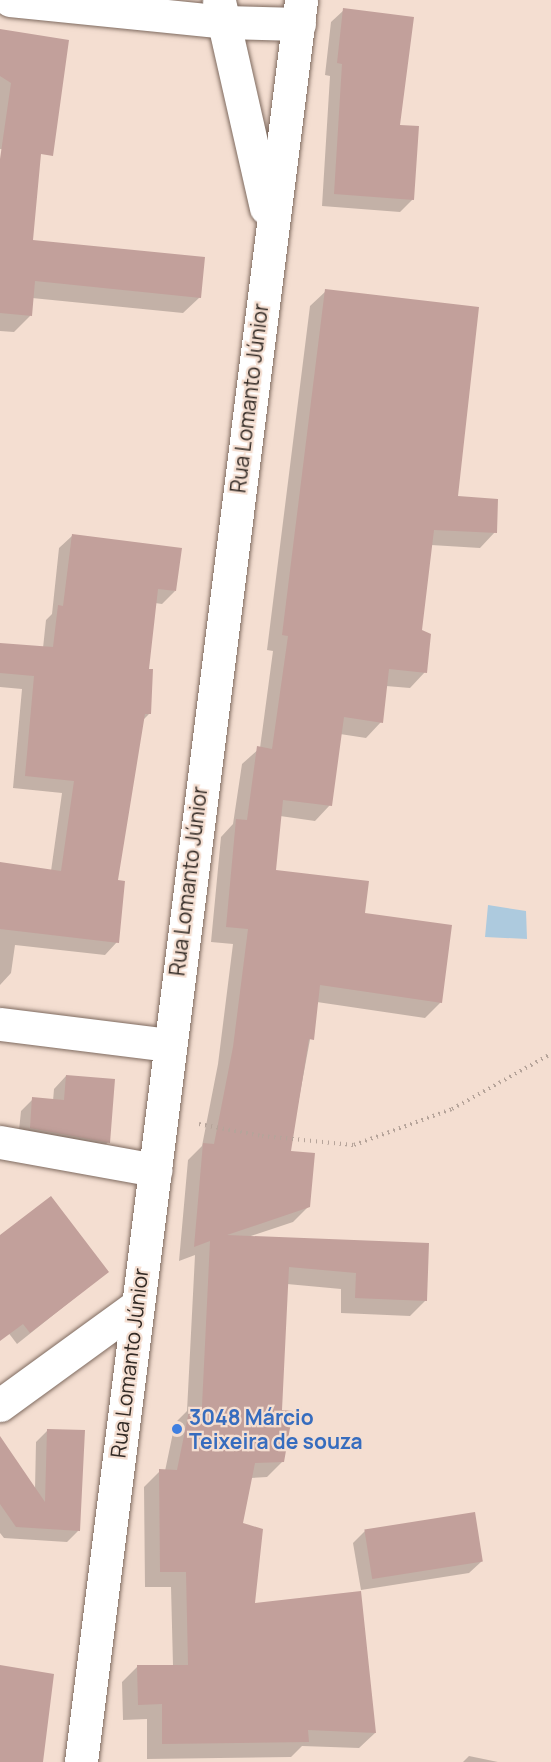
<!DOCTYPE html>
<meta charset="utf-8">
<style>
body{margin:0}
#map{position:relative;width:551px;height:1762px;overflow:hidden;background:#f4ded1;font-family:Manrope,sans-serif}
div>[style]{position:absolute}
.water>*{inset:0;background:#adcade}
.shadow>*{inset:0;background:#0003}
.building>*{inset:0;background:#c2a09b;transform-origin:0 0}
.path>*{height:4px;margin-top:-2px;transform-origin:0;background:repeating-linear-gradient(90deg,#b6a49a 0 1.5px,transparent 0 6px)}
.roads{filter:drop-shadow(0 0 2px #7e6a5f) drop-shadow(0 0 2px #7e6a5f)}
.minor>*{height:33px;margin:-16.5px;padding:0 16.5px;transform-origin:16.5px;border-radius:16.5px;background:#fff}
.dots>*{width:16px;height:16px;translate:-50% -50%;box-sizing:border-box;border:3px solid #f4ded1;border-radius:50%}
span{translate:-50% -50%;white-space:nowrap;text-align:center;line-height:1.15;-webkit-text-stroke:4.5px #f4ded1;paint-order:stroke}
.street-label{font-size:21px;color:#332b26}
.shop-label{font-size:21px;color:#366cbe;font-weight:700}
.left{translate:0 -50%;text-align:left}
</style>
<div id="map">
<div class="water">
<div style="clip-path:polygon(488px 905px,526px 911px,527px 939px,485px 937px)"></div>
</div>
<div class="shadow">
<div style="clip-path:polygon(344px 10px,399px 126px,413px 199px,400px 212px,322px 206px,330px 76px,325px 75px,331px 22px)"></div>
<div style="clip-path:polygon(0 31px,40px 154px,0 149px)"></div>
<div style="clip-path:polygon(0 194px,31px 241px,200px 297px,183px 313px,32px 298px,30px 316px,14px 332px,0 331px)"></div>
<div style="clip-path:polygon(326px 291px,456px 498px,495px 532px,480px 548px,431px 545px,420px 631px,425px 672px,410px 688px,386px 686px,381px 722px,366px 738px,340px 734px,330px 805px,315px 821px,280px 816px,275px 871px,364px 914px,441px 1002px,425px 1018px,317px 1002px,289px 1152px,309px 1206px,293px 1222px,248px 1237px,428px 1245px,426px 1300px,410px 1316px,341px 1313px,341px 1289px,287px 1284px,280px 1412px,283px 1461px,267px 1477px,250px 1478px,241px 1524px,254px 1605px,375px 1733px,359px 1748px,302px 1746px,291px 1757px,147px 1759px,147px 1719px,123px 1720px,122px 1682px,137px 1667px,173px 1666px,171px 1587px,145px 1587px,144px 1487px,160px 1471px,165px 1471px,175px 1423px,187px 1411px,195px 1255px,179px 1261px,188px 1160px,202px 1146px,218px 1064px,233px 944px,211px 942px,221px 837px,233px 824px,242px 764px,260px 748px,273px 651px,267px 650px,310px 306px)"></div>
<div style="clip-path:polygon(72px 536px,175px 591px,162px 604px,155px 603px,147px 670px,149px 714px,143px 720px,116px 881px,117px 942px,105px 955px,15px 945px,11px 973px,0 985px,0 863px,51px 871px,62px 793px,13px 788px,22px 689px,0 687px,0 644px,43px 648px,46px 620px,52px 614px,59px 548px)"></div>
<div style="clip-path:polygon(66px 1076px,108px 1142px,96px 1155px,18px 1140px,21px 1111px,33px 1099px,53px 1101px,54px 1089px)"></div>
<div style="clip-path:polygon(107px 1272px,17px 1344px,1px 1323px)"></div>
<div style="clip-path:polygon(47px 1431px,78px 1531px,67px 1542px,4px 1538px,0 1533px,0 1441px,35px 1489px,36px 1442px)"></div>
<div style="clip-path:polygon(365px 1531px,482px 1561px,469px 1573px,361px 1590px,353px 1543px)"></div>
<div style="clip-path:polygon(469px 1756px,498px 1762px,463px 1762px)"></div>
</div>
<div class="building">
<div style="clip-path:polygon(343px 8px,414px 17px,400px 125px,419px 126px,414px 200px,334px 194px,342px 64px,337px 63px)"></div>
<div style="clip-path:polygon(0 29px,69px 40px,53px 156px,41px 154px,33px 240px,205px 257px,201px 298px,35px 281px,32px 316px,0 313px,0 159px,11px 83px,0 76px)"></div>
<div style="clip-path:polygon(325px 289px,479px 307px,458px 496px,498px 499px,497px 533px,434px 530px,422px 630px,431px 634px,427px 673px,389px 669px,383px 723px,344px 717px,332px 806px,283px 800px,276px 870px,369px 881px,365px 913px,452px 925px,442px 1003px,320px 985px,314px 1040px,309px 1039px,291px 1151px,315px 1153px,310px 1207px,227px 1235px,429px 1243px,427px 1301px,355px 1298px,356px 1273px,289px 1267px,282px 1410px,293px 1411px,284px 1462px,255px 1463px,243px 1523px,263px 1529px,255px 1603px,361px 1591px,376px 1733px,308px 1730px,309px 1742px,162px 1744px,162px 1704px,138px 1705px,137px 1665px,188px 1665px,186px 1572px,160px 1572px,159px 1469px,177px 1470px,190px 1406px,202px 1406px,210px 1241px,194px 1247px,203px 1143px,214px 1144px,233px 1047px,248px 929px,226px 927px,236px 819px,247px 820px,257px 746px,272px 749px,288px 636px,282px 635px)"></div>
<div style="clip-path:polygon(72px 534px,182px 548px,176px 591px,158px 589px,149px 669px,153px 669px,151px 714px,145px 714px,118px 880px,125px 881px,119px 943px,0 929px,0 862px,61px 871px,74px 781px,25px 776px,34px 676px,0 673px,0 643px,53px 647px,58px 605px,63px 606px)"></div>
<div style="clip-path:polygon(66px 1075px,115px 1079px,110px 1143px,30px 1128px,32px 1097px,64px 1100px)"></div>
<div style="clip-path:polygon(51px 1196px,109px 1272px,30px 1333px,23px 1324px,0 1341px,0 1235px)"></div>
<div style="clip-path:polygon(47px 1429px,85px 1430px,80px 1531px,16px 1527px,0 1504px,0 1436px,45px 1502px)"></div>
<div style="left:475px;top:1512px;width:50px;height:112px;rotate:81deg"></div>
<div style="clip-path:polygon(0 1665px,54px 1674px,43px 1762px,0 1762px)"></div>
</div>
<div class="path">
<div style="left:199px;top:1124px;width:64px;rotate:10.8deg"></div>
<div style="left:262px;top:1136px;width:92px;rotate:5.6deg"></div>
<div style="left:354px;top:1145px;width:104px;rotate:-20.2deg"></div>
<div style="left:452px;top:1109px;width:113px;rotate:-29.1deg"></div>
</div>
<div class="roads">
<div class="minor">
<div style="left:10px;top:0;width:216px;rotate:5.8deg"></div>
<div style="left:225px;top:22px;width:74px;rotate:1.5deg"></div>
<div style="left:219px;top:1px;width:212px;rotate:77.2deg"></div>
<div style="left:0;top:1024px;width:169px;rotate:7.1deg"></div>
<div style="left:0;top:1142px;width:158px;rotate:10.2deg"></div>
<div style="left:0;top:1405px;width:167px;rotate:-36deg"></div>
<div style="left:81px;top:1762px;width:1776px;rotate:-82.88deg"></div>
</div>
</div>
<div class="dots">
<div style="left:177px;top:1429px;background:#3f7fe0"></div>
</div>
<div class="street-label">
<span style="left:249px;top:398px;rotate:-83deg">Rua Lomanto Júnior</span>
<span style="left:188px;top:881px;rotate:-83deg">Rua Lomanto Júnior</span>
<span style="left:129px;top:1363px;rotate:-83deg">Rua Lomanto Júnior</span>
</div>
<div class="shop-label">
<span class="left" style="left:189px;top:1429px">3048 Márcio<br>Teixeira de souza</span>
</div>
</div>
